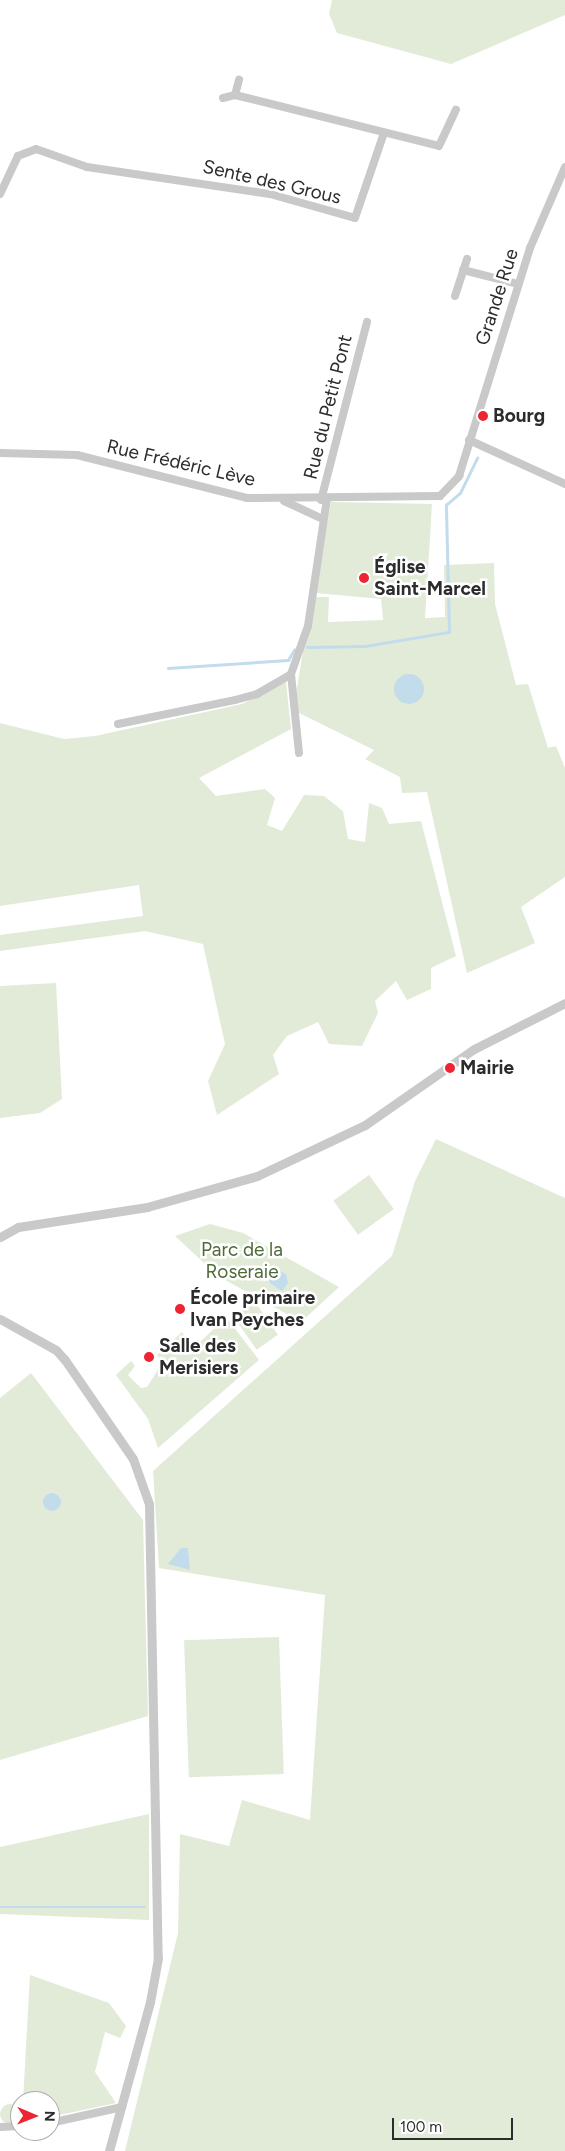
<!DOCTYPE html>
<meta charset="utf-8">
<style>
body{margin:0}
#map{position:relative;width:565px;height:2151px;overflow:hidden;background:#fff;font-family:Figtree,sans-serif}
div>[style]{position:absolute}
.green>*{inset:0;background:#e2ebd8;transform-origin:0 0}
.round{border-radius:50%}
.water>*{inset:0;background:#c2dcec}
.stream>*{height:2.5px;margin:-1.25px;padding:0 1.25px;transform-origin:1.25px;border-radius:1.25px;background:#c2dcec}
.minor>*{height:8px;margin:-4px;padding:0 4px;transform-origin:4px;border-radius:4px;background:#c9c9c9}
.tertiary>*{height:9px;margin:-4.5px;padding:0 4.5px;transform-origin:4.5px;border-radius:4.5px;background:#c9c9c9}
.dots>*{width:14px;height:14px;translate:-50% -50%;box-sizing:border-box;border:2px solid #fff;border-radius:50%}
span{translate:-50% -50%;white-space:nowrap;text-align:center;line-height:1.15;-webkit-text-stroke:5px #fff;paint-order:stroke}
.street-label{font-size:19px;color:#2c2c2c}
.poi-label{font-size:19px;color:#2c2c2c;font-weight:700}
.left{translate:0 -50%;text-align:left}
.park-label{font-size:19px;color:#4f6938}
.north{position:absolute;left:10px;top:2091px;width:50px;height:50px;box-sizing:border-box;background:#fff;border:1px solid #ababab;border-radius:50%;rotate:91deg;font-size:14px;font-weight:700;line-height:20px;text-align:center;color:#2c2c2c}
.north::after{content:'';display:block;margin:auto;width:18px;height:22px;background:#ed2432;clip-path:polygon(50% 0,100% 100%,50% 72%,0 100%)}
.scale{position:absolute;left:392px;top:2118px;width:121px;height:22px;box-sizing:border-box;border:2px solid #2c2c2c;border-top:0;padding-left:6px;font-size:15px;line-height:18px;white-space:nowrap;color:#2c2c2c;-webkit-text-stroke:4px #fff;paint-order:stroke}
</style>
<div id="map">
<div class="green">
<div style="clip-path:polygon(332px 0,565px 0,565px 15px,451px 64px,337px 33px,329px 14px)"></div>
<div style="clip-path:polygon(331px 502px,432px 504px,425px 618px,445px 617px,444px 565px,494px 563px,495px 604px,516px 685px,528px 684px,548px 748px,556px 746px,565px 768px,565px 877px,521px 907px,535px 943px,467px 973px,427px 792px,402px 793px,400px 777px,365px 759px,374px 750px,299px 713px,295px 700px,312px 597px,329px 597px,328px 622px,383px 620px,381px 599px,316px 593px)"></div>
<div style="clip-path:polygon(286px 682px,291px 729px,199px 778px,216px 796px,265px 789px,275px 798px,267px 825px,282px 831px,304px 795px,324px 796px,343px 811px,348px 839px,365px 842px,369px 803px,382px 808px,389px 824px,421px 821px,456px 956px,431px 968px,431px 989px,407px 1000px,396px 981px,375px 1001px,378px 1013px,362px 1046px,329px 1044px,318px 1022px,287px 1036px,273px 1055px,279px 1074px,217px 1115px,208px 1081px,225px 1044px,203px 944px,145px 931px,0 951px,0 935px,143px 916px,139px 885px,0 906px,0 723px,64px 739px,95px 736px,242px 704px)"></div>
<div style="clip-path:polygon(56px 983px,62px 1099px,40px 1113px,0 1118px,0 986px)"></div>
<div style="clip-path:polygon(436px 1139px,565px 1198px,565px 2151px,125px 2151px,178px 1933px,180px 1834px,229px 1846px,242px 1800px,310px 1820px,325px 1595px,159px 1568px,153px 1471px,392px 1256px,415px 1181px)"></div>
<div style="left:369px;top:1175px;width:42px;height:44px;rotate:54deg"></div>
<div style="clip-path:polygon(210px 1224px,243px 1233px,339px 1287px,301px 1322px,218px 1276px,175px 1236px)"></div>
<div style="left:255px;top:1302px;width:40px;height:26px;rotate:55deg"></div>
<div style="clip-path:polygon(226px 1317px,259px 1360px,158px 1448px,148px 1419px,116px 1375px,131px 1361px,135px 1366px,128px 1375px,141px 1388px,147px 1387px,163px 1362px,157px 1355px,182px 1332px,192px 1350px)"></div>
<div style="clip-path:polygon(31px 1373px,143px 1520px,148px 1716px,0 1760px,0 1398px)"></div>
<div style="left:279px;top:1637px;width:137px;height:95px;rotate:88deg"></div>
<div style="clip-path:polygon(149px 1814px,149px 1920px,0 1914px,0 1847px)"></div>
<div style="clip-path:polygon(30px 1975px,109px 2003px,126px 2026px,120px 2038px,105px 2032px,95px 2072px,116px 2103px,50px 2117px,50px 2101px,23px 2101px)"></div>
<div class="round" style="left:0;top:2104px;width:20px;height:20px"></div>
</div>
<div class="water">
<div class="round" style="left:394px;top:674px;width:30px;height:30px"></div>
<div style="clip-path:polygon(277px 1269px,286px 1274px,288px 1283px,282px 1291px,270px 1283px,266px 1273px)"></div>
<div class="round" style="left:43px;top:1493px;width:18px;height:18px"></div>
<div style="clip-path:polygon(181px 1548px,188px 1548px,190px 1570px,168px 1564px)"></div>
</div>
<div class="stream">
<div style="left:307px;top:647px;width:58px;rotate:-1deg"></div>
<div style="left:365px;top:646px;width:85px;rotate:-9.5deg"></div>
<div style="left:449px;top:632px;width:127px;rotate:-91.4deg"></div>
<div style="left:446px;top:505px;width:18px;rotate:-41deg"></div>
<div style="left:460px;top:493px;width:39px;rotate:-64deg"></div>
<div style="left:168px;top:668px;width:120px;rotate:-3.8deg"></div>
<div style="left:288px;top:660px;width:12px;rotate:-59deg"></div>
<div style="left:0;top:1907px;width:145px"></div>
</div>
<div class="minor">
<div style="left:235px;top:95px;width:210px;rotate:14deg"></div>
<div style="left:439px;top:146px;width:40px;rotate:-65deg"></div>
<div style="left:223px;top:98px;width:12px;rotate:-14deg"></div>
<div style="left:235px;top:95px;width:16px;rotate:-75deg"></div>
<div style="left:0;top:194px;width:42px;rotate:-64.7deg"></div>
<div style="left:18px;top:156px;width:19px;rotate:-21deg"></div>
<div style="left:36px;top:149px;width:54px;rotate:19.4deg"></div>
<div style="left:87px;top:167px;width:185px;rotate:8.4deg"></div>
<div style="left:270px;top:194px;width:88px;rotate:15.8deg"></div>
<div style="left:355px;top:218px;width:90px;rotate:-71.2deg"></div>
<div style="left:463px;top:270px;width:57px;rotate:14.3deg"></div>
<div style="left:455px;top:296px;width:39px;rotate:-72deg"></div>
<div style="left:469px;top:440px;width:106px;rotate:24.6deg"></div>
<div style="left:0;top:453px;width:77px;rotate:1.5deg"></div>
<div style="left:77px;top:455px;width:175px;rotate:14.2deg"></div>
<div style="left:247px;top:498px;width:193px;rotate:-0.6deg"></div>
<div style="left:440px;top:496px;width:28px;rotate:-46deg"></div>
<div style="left:459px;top:476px;width:239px;rotate:-72.7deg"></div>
<div style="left:530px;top:248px;width:88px;rotate:-66.6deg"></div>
<div style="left:321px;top:500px;width:184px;rotate:-75.5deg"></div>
<div style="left:284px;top:501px;width:43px;rotate:24.8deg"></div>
<div style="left:118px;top:724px;width:119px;rotate:-11.6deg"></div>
<div style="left:235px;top:700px;width:23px;rotate:-15deg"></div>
<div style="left:257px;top:694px;width:39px;rotate:-30deg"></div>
<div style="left:299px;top:753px;width:79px;rotate:-95.8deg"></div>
<div style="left:291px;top:674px;width:51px;rotate:-70.5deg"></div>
<div style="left:308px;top:626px;width:128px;rotate:-81.5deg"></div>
<div style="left:50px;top:2123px;width:74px;rotate:-12.5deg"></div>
<div style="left:0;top:2127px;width:20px;rotate:-3deg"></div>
</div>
<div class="tertiary">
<div style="left:0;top:1237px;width:21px;rotate:-29deg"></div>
<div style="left:18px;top:1227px;width:131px;rotate:-8.8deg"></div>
<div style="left:147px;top:1207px;width:114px;rotate:-15.7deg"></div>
<div style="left:257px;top:1176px;width:119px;rotate:-25.3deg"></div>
<div style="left:365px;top:1125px;width:133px;rotate:-34.9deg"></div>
<div style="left:474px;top:1049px;width:102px;rotate:-26.8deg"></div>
<div style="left:0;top:1319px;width:64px;rotate:29deg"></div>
<div style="left:56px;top:1350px;width:13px;rotate:48deg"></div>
<div style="left:65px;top:1360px;width:120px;rotate:55.5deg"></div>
<div style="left:133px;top:1459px;width:48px;rotate:70.4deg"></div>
<div style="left:149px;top:1504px;width:454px;rotate:88.9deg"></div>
<div style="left:158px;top:1958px;width:45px;rotate:100.3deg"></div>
<div style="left:150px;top:2002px;width:155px;rotate:105.4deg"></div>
</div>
<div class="dots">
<div style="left:483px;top:416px;background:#ed2432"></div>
<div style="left:364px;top:578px;background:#ed2432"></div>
<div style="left:450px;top:1068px;background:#ed2432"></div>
<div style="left:180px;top:1309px;background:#ed2432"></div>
<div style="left:149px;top:1357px;background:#ed2432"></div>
</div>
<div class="street-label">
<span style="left:272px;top:182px;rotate:13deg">Sente des Grous</span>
<span style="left:497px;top:297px;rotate:-72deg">Grande Rue</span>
<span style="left:328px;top:407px;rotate:-76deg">Rue du Petit Pont</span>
<span style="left:181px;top:463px;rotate:13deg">Rue Frédéric Lève</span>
</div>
<div class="poi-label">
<span class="left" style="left:493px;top:416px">Bourg</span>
<span class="left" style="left:374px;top:578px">Église<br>Saint-Marcel</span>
<span class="left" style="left:460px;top:1068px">Mairie</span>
<span class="left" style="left:190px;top:1309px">École primaire<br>Ivan Peyches</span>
<span class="left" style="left:159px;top:1357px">Salle des<br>Merisiers</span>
</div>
<div class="park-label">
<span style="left:242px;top:1261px">Parc de la<br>Roseraie</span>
</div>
<div class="north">N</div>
<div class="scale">100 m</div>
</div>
